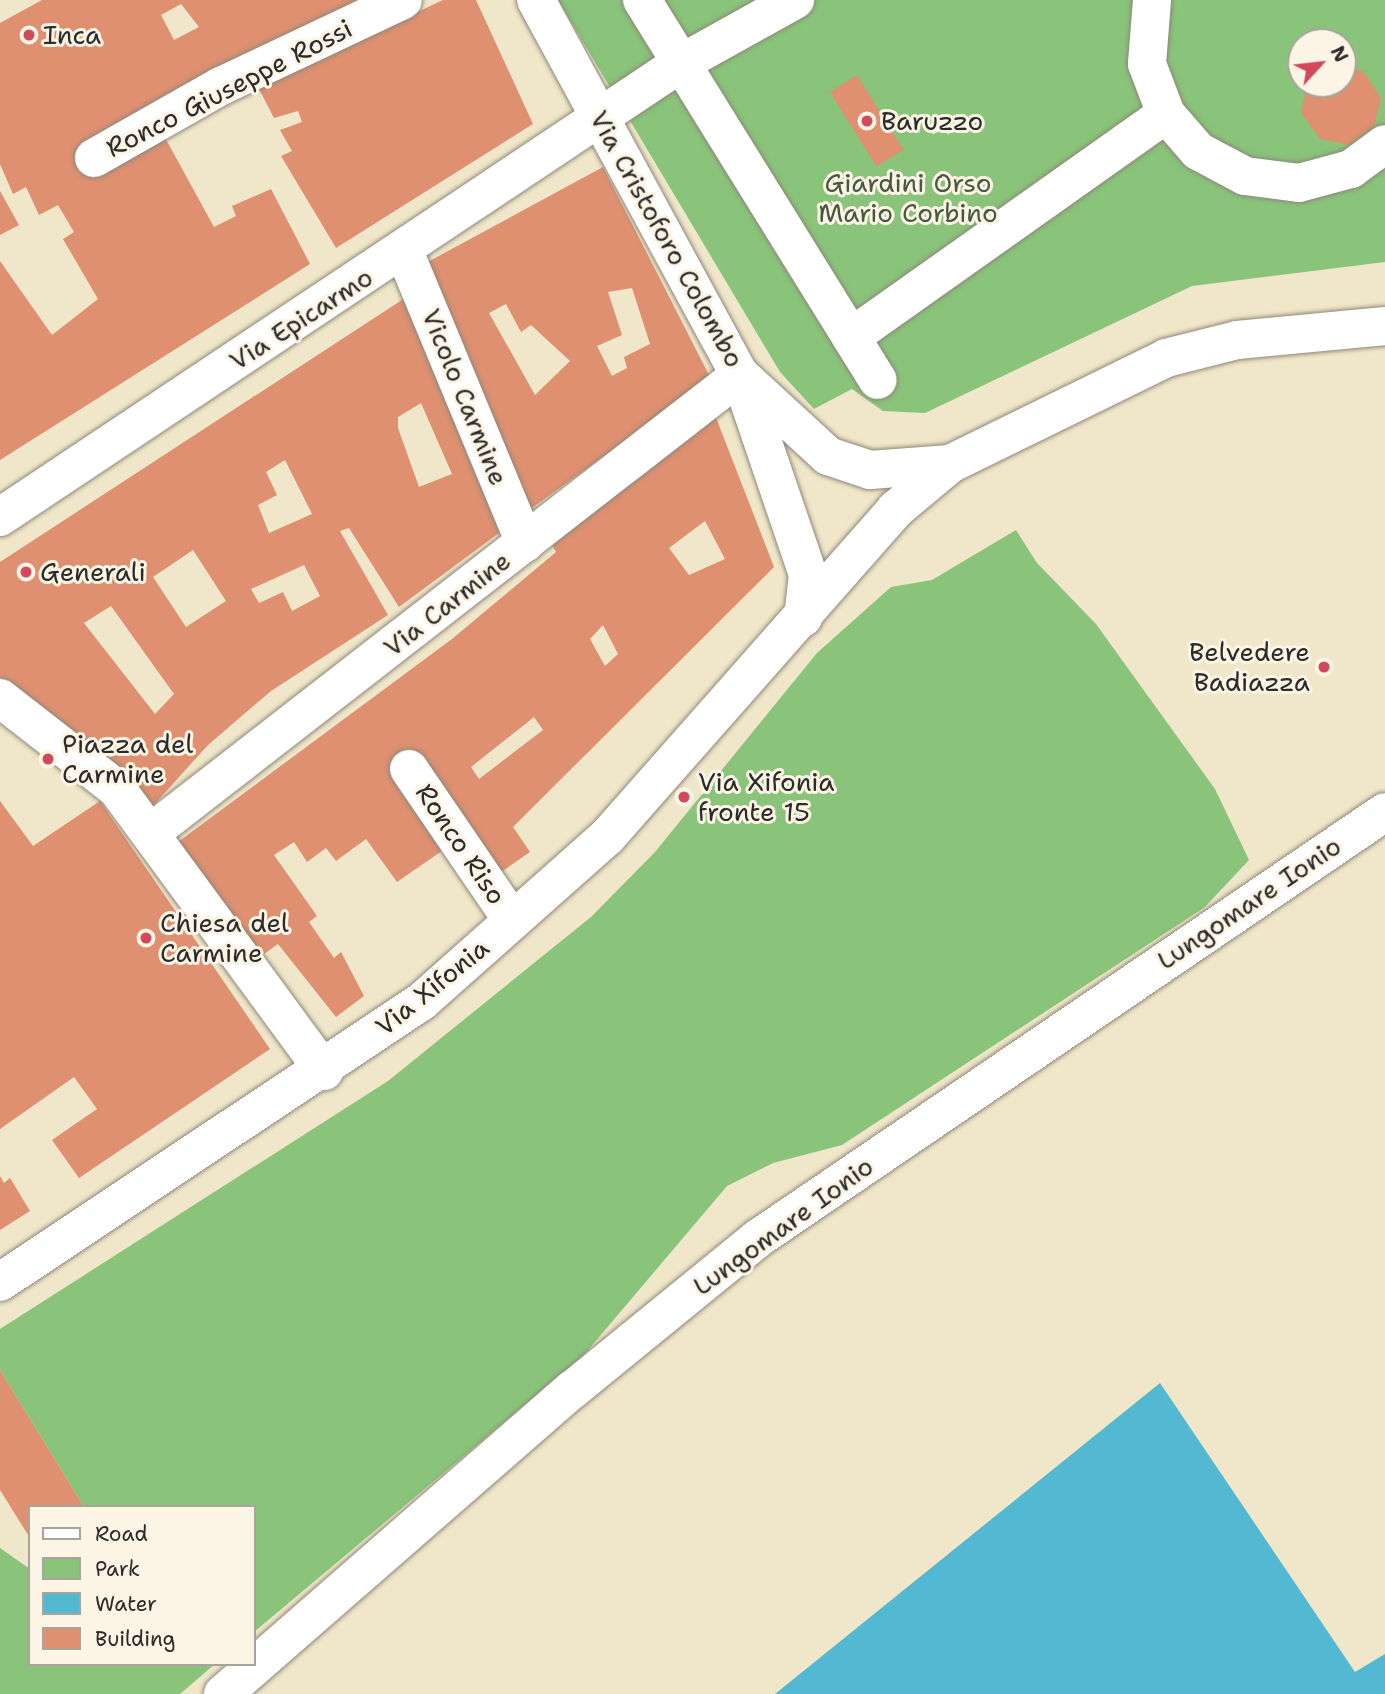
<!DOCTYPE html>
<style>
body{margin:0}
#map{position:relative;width:1385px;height:1694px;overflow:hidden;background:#f0e6c9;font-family:"Shantell Sans",sans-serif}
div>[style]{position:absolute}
.green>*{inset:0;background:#89c47a}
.water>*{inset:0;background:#53b8d1}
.building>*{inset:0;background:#de9071;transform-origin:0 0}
.roads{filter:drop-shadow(0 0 2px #8e887a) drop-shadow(0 0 2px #8e887a)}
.minor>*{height:38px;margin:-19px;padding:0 19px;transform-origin:19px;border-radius:19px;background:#fff}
.major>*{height:38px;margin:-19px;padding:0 19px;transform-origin:19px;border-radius:19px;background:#fff}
.dots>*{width:19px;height:19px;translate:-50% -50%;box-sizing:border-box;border:4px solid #fcf5e5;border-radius:50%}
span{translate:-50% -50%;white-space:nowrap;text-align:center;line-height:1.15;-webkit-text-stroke:6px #fcf5e5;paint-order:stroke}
.poi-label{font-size:26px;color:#2b2b2b}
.left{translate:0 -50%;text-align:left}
.right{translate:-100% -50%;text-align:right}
.street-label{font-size:26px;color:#2b2b2b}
.park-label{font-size:26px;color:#475943}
.legend{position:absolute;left:28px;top:1505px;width:228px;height:161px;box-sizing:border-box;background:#fcf5e5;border:2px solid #a8a49b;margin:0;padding:9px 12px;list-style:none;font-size:21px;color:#2b2b2b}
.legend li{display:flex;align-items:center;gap:14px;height:35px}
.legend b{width:35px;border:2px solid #a8a49b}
.north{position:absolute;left:1287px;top:28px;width:70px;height:70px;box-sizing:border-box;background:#fcf5e5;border:2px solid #a8a49b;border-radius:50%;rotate:63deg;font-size:19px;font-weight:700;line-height:28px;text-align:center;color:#2b2b2b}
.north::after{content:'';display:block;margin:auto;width:24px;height:32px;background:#d1495b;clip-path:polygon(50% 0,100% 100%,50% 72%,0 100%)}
</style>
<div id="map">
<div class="green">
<div style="clip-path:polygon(evenodd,558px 0,1385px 0,1385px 262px,1192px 286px,925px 413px,883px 411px,852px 389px,814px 409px,780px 372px,558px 0,1301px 42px,1343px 42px,1343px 84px,1301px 84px,1301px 42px)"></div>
<div style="clip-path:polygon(1016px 530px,1037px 563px,1096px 624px,1215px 789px,1249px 860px,1205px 907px,842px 1145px,773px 1163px,727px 1186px,583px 1356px,254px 1632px,254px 1507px,84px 1507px,0 1370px,0 1329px,388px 1081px,591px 917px,655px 852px,817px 653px,891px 587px,932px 580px)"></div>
<div style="clip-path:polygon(0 1548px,30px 1569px,30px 1664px,215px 1664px,180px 1694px,0 1694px)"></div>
</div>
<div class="water">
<div style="clip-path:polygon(1160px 1383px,1355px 1672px,1385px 1654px,1385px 1694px,775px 1694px)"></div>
</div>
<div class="building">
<div style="clip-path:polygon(evenodd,42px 0,374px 0,163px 134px,214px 227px,236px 216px,232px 206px,271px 189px,310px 264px,0 460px,0 261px,52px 335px,98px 299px,63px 239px,74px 232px,58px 205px,39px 215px,26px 187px,13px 194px,0 164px,0 23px,42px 0,181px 4px,199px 27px,174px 40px,161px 15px,181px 4px)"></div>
<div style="clip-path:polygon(443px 0,476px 0,533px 124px,336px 248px,281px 156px,292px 151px,280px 130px,302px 122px,298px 111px,274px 118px,258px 87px)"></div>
<div style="clip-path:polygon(1343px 68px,1363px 71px,1381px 98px,1374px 127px,1349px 145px,1320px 139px,1301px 113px,1307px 84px,1343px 84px)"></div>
<div style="left:857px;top:75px;width:88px;height:32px;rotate:58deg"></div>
<div style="clip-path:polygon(evenodd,603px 167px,711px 379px,525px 513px,424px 264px,603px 167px,632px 288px,650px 344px,624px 357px,627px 368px,612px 376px,597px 346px,622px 335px,608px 292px,632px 288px,603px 167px,506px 304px,521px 332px,531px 325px,570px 361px,535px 395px,489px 313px,506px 304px)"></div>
<div style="clip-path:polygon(0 191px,19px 225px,0 235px)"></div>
<div style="clip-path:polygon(evenodd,408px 296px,503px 530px,399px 607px,349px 528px,340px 531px,388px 615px,271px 691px,208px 745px,152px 807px,0 678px,0 562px,408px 296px,421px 403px,452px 474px,419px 487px,398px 428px,398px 417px,421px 403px,408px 296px,285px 460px,312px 514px,269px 533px,258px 505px,277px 495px,266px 472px,285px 460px,408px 296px,193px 550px,226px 601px,186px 627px,153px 577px,193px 550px,408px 296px,304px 565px,320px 596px,292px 611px,283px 592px,259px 603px,251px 589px,304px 565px,408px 296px,111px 606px,174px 694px,155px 714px,84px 623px,111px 606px)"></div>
<div style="clip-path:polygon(evenodd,715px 415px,774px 567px,513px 827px,530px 852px,494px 877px,449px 846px,397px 882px,366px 839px,336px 861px,326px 848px,307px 862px,294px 842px,274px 855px,317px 916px,309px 922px,334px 958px,341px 952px,364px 996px,336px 1017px,278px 944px,260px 957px,178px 842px,452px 639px,556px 552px,551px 543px,715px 415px,705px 521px,725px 559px,689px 575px,669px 548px,705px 521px,715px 415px,603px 625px,618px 654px,605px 666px,590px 639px,603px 625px,715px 415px,534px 717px,543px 730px,479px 779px,471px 767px,534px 717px)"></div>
<div style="clip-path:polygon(0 801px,33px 846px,100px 801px,270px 1049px,79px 1178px,52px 1140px,97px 1109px,74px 1077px,0 1129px)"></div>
<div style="clip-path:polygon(0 1176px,4px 1183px,10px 1178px,30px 1211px,0 1230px)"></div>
<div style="clip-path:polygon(0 1370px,84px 1507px,30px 1507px,30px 1538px,0 1490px)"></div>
</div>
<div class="roads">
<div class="minor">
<div style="left:642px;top:0;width:447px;rotate:58.2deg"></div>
<div style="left:1152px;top:0;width:64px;rotate:94.5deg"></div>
<div style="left:1147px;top:64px;width:53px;rotate:69.2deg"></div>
<div style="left:1166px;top:114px;width:49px;rotate:49.1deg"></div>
<div style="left:1198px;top:151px;width:53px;rotate:28deg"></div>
<div style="left:1245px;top:176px;width:54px;rotate:7.4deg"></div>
<div style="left:1299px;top:183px;width:54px;rotate:-15.1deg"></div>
<div style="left:1351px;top:169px;width:42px;rotate:-36.3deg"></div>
<div style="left:94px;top:158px;width:146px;rotate:-29.6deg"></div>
<div style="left:221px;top:86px;width:201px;rotate:-25.3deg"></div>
<div style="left:404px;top:251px;width:316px;rotate:67.5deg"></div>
<div style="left:851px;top:337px;width:386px;rotate:-35.3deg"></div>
<div style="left:0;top:517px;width:815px;rotate:-33.69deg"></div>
<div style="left:678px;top:65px;width:134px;rotate:-29.1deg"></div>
<div style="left:0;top:698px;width:148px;rotate:37.9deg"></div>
<div style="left:117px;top:789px;width:350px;rotate:53.7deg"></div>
<div style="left:409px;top:769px;width:183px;rotate:55.7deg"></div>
<div style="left:153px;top:831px;width:743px;rotate:-37.84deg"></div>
<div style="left:740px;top:375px;width:211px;rotate:71.2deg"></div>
<div style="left:808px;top:575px;width:43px;rotate:96.6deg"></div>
<div style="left:0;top:1282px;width:506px;rotate:-33.63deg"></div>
<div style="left:421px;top:1002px;width:249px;rotate:-41.6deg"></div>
<div style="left:607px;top:837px;width:436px;rotate:-48.6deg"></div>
<div style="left:895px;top:510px;width:72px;rotate:-39.9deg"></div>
<div style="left:223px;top:1694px;width:463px;rotate:-41.1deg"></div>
<div style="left:572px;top:1390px;width:239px;rotate:-39.2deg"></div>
<div style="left:757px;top:1239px;width:759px;rotate:-34.21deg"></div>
</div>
<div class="major">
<div style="left:536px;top:0;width:427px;rotate:61.5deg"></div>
<div style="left:740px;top:375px;width:120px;rotate:42.6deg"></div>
<div style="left:828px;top:456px;width:44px;rotate:18.4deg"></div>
<div style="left:870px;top:470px;width:80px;rotate:-4.3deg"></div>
<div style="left:950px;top:464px;width:241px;rotate:-26.1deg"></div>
<div style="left:1166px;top:358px;width:73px;rotate:-14.2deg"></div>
<div style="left:1237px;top:340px;width:149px;rotate:-5.4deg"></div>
</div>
</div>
<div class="dots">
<div style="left:29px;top:35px;background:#d1495b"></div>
<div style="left:867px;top:121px;background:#d1495b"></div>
<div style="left:26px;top:572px;background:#d1495b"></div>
<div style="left:1324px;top:667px;background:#d1495b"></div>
<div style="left:48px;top:759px;background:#d1495b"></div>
<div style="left:684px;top:797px;background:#d1495b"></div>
<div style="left:146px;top:938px;background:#d1495b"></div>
</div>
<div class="poi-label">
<span class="left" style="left:43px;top:35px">Inca</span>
<span class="left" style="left:881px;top:121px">Baruzzo</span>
<span class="left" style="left:40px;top:572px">Generali</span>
<span class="right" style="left:1310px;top:667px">Belvedere<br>Badiazza</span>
<span class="left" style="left:62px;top:759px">Piazza del<br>Carmine</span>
<span class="left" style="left:698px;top:797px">Via Xifonia<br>fronte 15</span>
<span class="left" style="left:160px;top:938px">Chiesa del<br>Carmine</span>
</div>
<div class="street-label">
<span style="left:229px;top:88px;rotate:-27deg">Ronco Giuseppe Rossi</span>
<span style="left:667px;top:239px;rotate:61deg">Via Cristoforo Colombo</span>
<span style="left:301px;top:319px;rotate:-33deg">Via Epicarmo</span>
<span style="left:465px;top:397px;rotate:68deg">Vicolo Carmine</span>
<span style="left:447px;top:604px;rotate:-38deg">Via Carmine</span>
<span style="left:461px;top:844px;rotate:56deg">Ronco Riso</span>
<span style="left:1249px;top:903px;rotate:-34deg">Lungomare Ionio</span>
<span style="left:432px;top:987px;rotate:-39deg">Via Xifonia</span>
<span style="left:783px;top:1226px;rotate:-36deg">Lungomare Ionio</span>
</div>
<div class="park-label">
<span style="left:908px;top:198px">Giardini Orso<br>Mario Corbino</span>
</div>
<ul class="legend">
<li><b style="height:9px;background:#fff"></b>Road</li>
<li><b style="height:19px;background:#89c47a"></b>Park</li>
<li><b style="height:19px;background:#53b8d1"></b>Water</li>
<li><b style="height:19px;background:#de9071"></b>Building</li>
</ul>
<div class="north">N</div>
</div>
